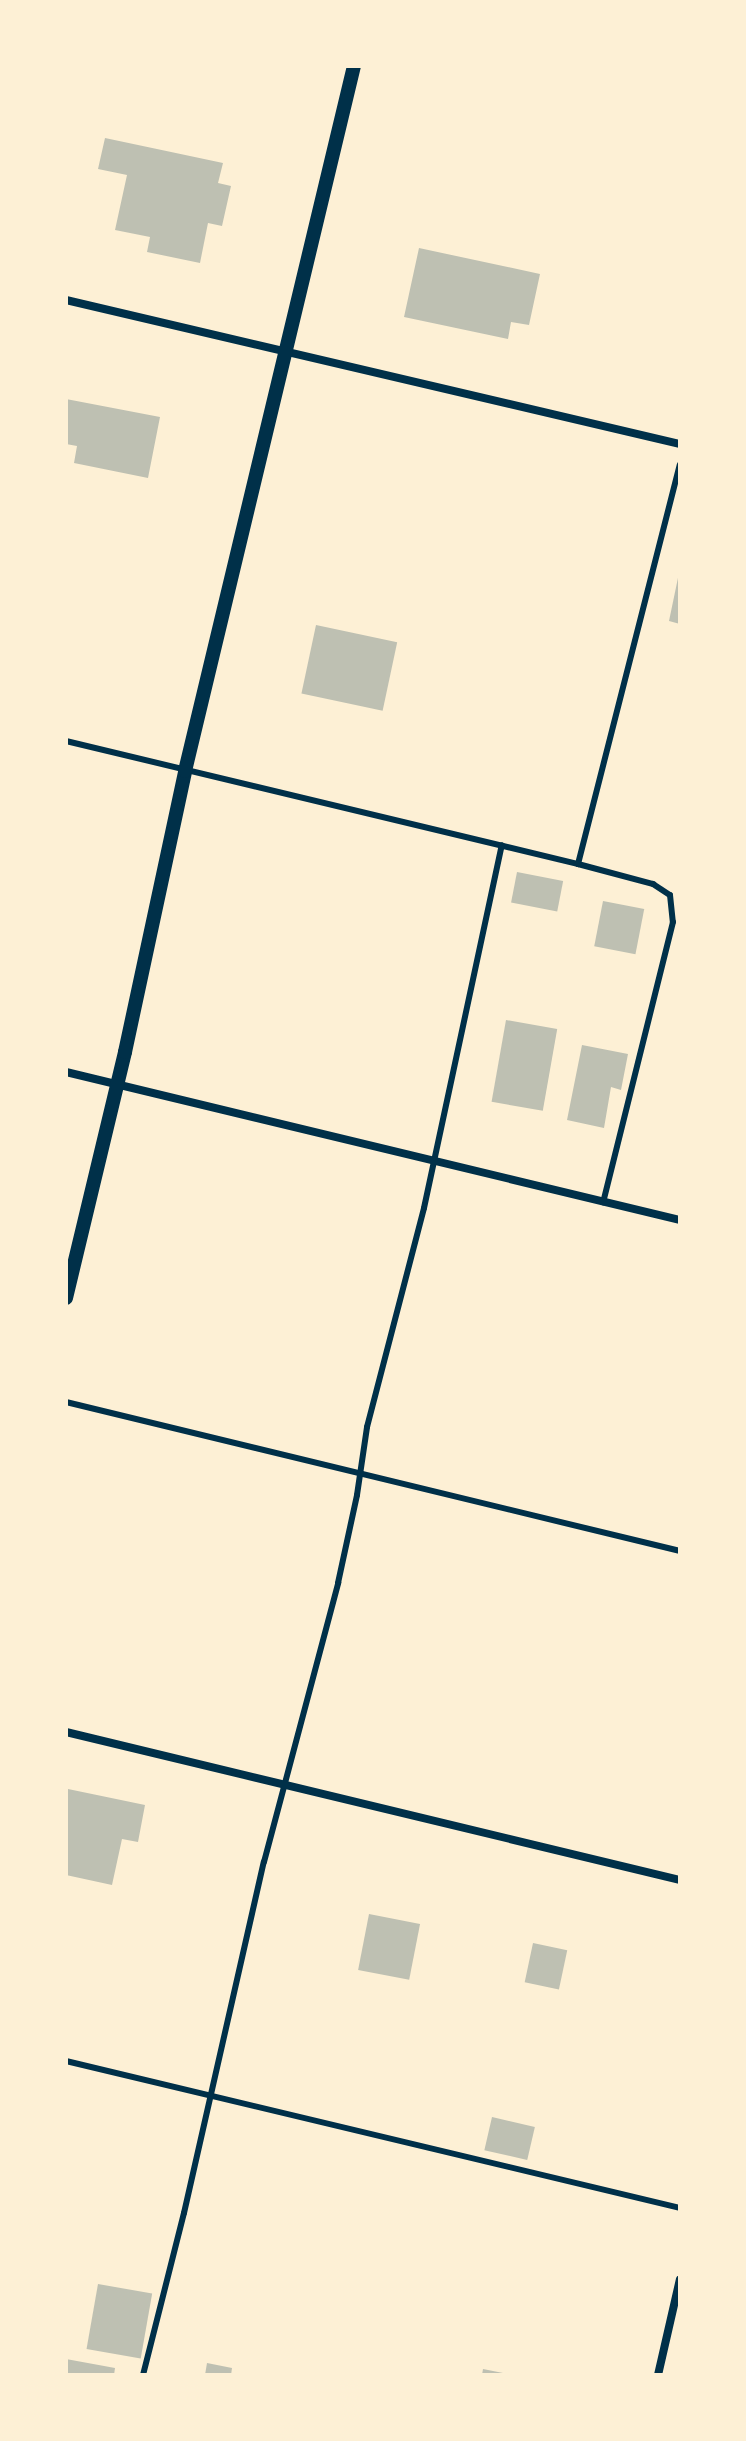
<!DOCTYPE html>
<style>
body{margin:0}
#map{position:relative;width:746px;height:2441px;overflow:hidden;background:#fdf0d5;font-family:"Alegreya Sans",sans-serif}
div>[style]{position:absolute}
.building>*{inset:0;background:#bec0b2;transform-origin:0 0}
.service>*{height:6px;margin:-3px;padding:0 3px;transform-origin:3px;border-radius:3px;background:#003049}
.minor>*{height:8px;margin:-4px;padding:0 4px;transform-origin:4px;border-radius:4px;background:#003049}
.tertiary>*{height:14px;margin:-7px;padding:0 7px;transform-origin:7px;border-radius:7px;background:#003049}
span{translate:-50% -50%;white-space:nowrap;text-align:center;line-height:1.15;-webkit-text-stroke:7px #fdf0d5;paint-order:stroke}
.frame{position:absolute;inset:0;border:68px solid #fdf0d5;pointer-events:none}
</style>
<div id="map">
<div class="building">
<div style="clip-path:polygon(105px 138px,223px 163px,218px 183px,231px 186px,222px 226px,208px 223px,200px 263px,147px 252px,150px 237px,115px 230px,127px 175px,98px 169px)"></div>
<div style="clip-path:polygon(419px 248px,540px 274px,529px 325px,511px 322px,508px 339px,404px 317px)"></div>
<div style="clip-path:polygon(66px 399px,160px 417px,148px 478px,74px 463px,77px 446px,66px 444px)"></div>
<div style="clip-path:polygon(679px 573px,680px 573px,680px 624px,669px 621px)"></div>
<div style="left:316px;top:625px;width:83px;height:70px;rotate:12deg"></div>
<div style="left:517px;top:872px;width:47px;height:31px;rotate:11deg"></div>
<div style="left:603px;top:901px;width:42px;height:46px;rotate:11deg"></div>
<div style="left:506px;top:1020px;width:52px;height:83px;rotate:10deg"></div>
<div style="clip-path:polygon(582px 1045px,628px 1054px,621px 1090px,611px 1087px,604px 1128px,567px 1120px)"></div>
<div style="clip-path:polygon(68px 1789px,145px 1805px,138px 1842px,122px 1839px,112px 1885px,66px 1875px)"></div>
<div style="left:369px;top:1914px;width:52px;height:57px;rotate:11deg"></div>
<div style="left:533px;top:1943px;width:35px;height:40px;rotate:12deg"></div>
<div style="left:492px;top:2117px;width:44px;height:34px;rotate:13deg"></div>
<div style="left:98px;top:2284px;width:55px;height:66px;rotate:10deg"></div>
<div style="clip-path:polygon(66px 2359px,115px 2368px,114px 2375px,66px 2375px)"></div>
<div style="clip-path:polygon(207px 2363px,232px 2368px,231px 2375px,205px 2375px)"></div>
<div style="clip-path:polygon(483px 2369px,508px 2374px,508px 2375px,482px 2375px)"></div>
</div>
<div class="service">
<div style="left:66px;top:741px;width:527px;rotate:13.51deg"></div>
<div style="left:578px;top:864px;width:78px;rotate:14.9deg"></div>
<div style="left:653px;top:884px;width:20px;rotate:33deg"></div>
<div style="left:670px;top:895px;width:27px;rotate:84deg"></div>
<div style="left:673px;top:922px;width:289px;rotate:104deg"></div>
<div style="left:578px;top:864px;width:412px;rotate:-75.7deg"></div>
<div style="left:66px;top:1402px;width:632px;rotate:13.64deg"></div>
<div style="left:66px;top:2061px;width:631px;rotate:13.46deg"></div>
<div style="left:143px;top:2375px;width:167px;rotate:-75.8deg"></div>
<div style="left:184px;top:2213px;width:360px;rotate:-77.2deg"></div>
<div style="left:264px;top:1862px;width:289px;rotate:-75.1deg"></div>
<div style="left:338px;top:1583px;width:90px;rotate:-77.8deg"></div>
<div style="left:357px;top:1495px;width:69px;rotate:-81.6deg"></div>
<div style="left:367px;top:1427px;width:226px;rotate:-75.4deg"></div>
<div style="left:424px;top:1208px;width:371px;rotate:-77.9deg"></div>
</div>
<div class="minor">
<div style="left:66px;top:300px;width:631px;rotate:13.2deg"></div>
<div style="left:66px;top:1072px;width:632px;rotate:13.55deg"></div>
<div style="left:66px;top:1732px;width:632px;rotate:13.55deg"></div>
<div style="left:658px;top:2375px;width:98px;rotate:-77.1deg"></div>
</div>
<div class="tertiary">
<div style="left:66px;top:1298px;width:253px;rotate:-76.5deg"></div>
<div style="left:125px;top:1052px;width:287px;rotate:-77.9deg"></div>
<div style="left:185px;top:771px;width:725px;rotate:-76.52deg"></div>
</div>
<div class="frame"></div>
</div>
